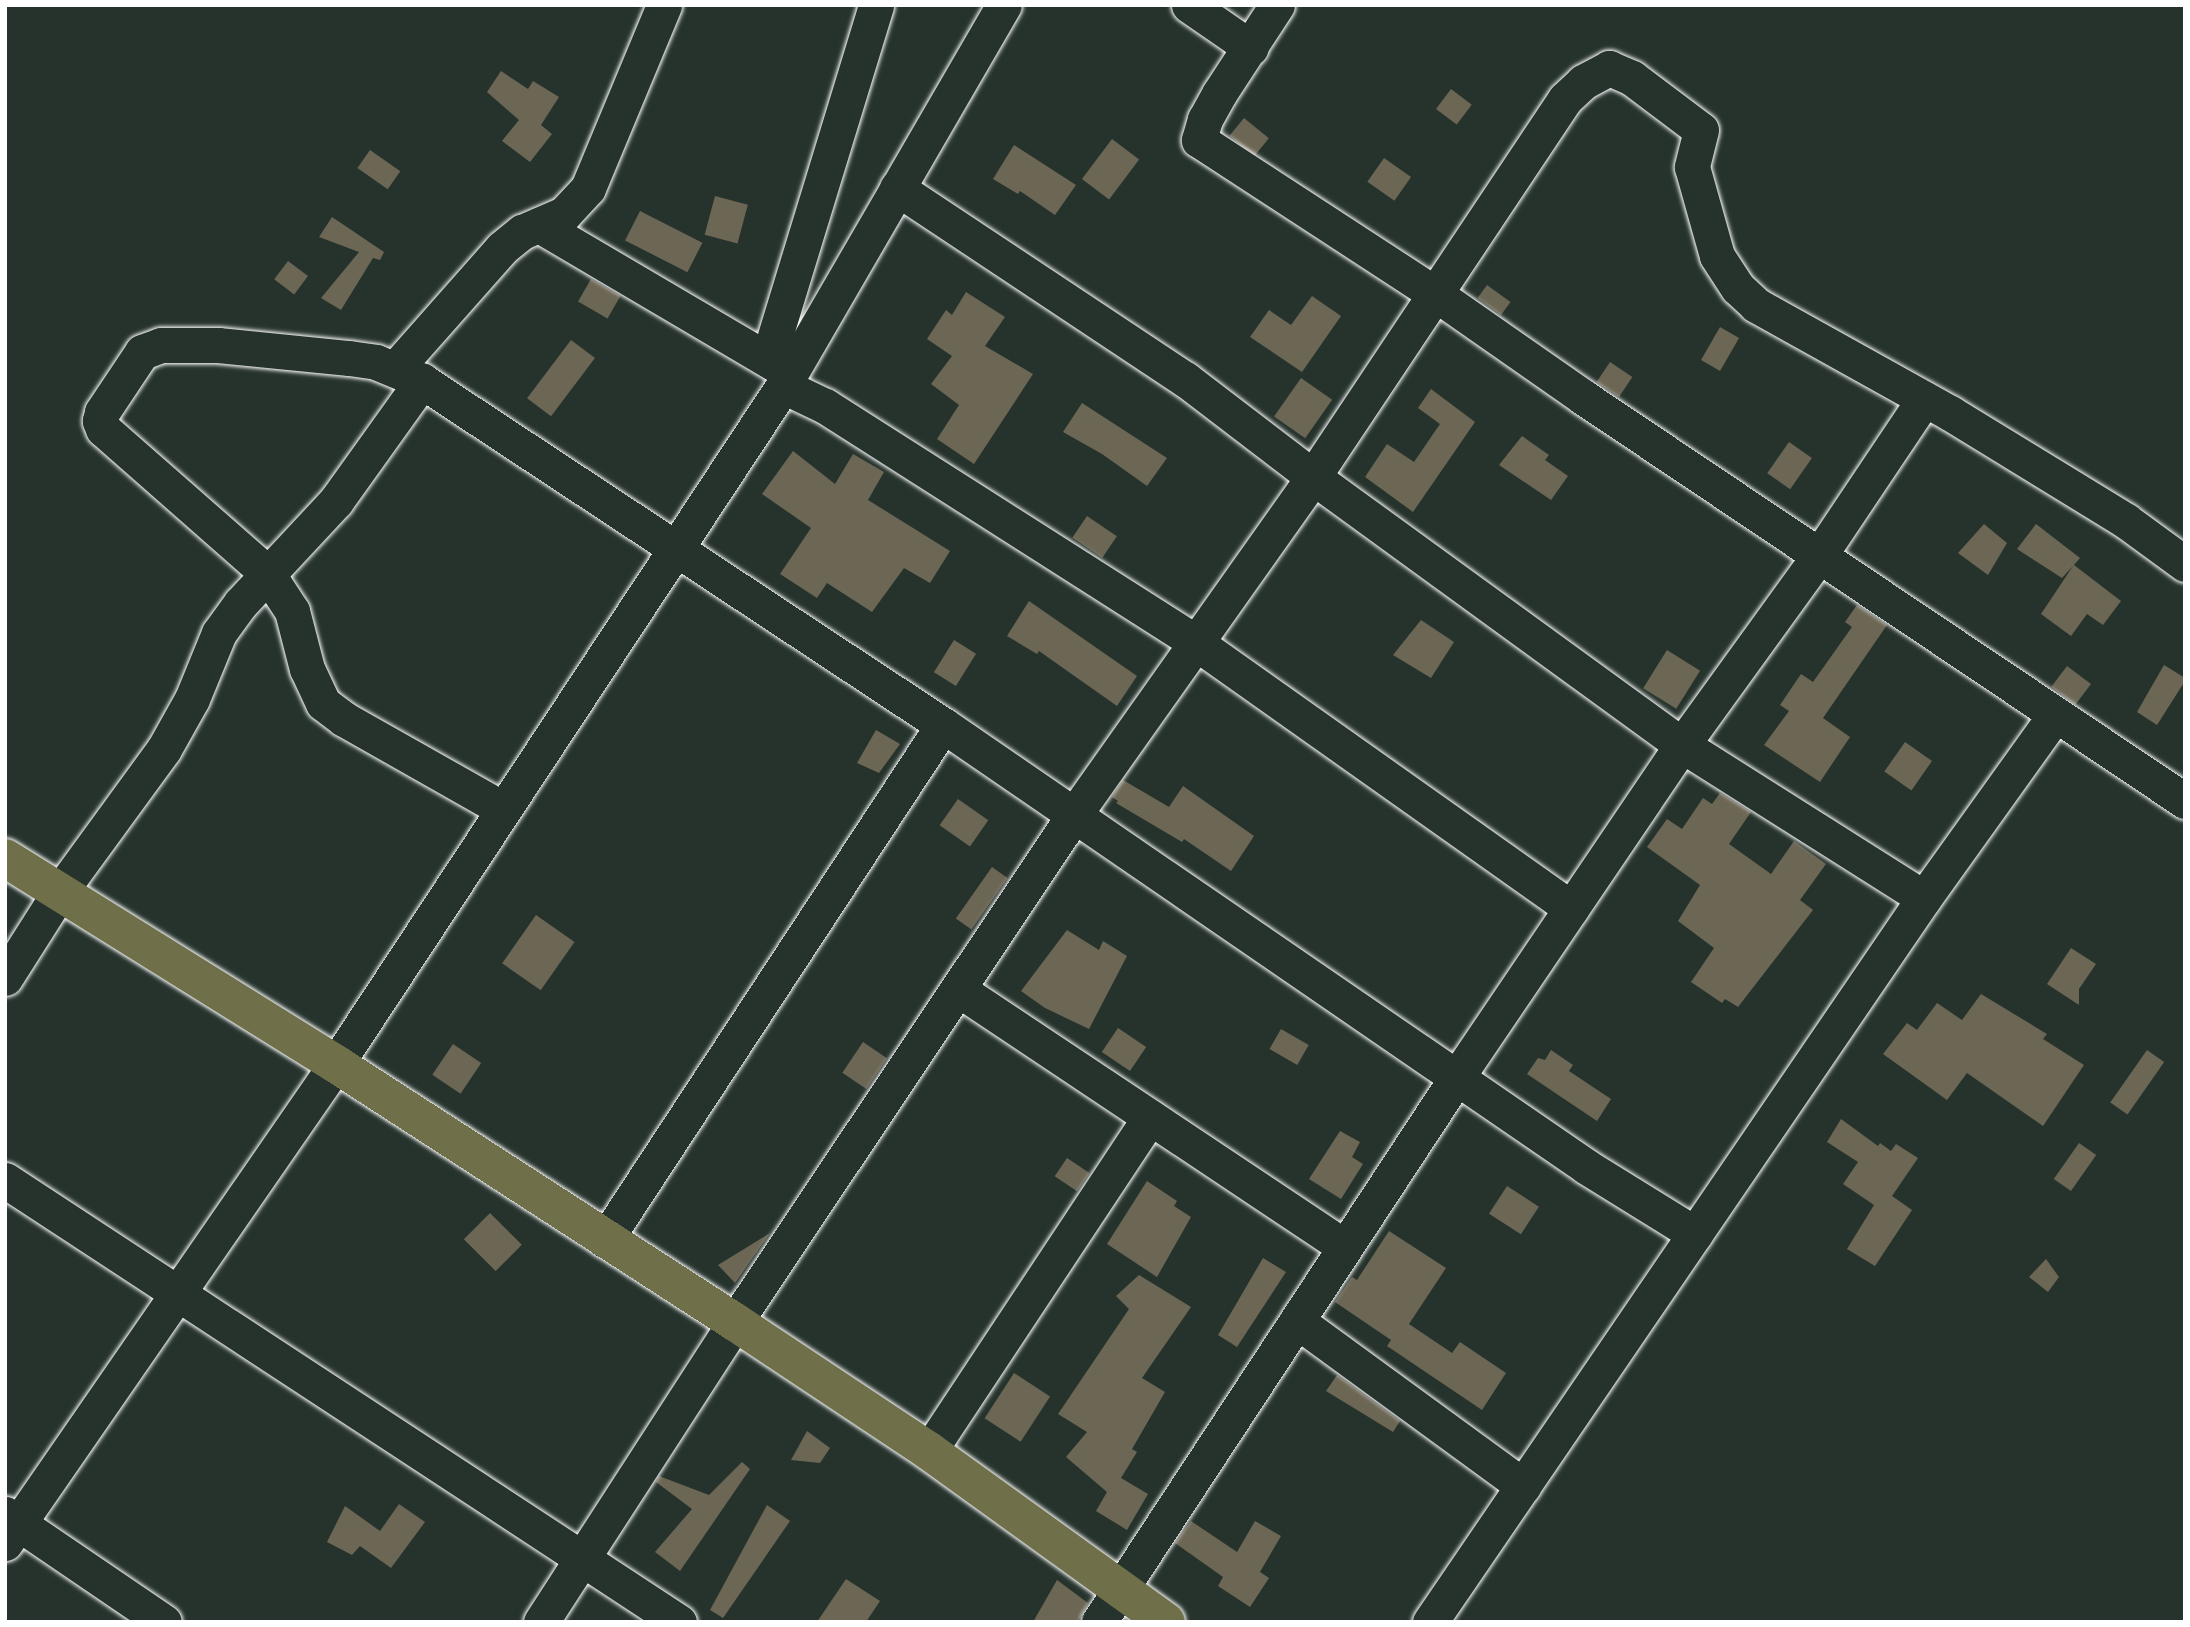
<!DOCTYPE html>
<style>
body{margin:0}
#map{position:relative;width:2190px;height:1627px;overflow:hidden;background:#26332d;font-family:Delius,sans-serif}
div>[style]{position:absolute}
.building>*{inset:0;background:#6c6654;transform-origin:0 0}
.roads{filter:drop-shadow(0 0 2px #fff) drop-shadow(0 0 2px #fff)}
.minor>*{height:35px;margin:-17.5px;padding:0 17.5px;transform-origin:17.5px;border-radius:17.5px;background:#26332d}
.major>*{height:38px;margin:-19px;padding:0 19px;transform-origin:19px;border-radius:19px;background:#6f704a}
span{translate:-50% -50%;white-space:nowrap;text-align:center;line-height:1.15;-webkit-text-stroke:5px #26332d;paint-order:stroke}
.frame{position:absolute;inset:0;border:7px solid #fff;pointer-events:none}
</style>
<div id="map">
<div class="building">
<div style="clip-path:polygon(501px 71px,528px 89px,533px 81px,559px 97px,541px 125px,552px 134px,530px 162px,502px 141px,519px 120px,487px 92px)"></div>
<div style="left:1451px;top:89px;width:26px;height:25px;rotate:37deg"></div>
<div style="left:1244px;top:118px;width:32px;height:23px;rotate:39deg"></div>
<div style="left:1112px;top:139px;width:34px;height:50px;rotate:37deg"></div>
<div style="clip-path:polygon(1014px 145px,1076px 185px,1055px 215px,1020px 191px,1018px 194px,993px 179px)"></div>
<div style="left:370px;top:150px;width:37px;height:22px;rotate:35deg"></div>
<div style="left:1384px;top:158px;width:33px;height:29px;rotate:35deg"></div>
<div style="left:715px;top:196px;width:34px;height:40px;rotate:15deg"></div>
<div style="left:640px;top:211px;width:70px;height:33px;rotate:27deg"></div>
<div style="clip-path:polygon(332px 217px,384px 252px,380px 260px,373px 258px,341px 310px,321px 298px,359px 252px,319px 237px)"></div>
<div style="left:288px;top:261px;width:25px;height:23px;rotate:37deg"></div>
<div style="left:591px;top:279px;width:34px;height:26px;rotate:30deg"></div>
<div style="left:1487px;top:285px;width:29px;height:16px;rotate:36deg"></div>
<div style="clip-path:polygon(966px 292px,1005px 317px,985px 346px,1033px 374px,974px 464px,937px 439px,959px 405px,931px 384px,952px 356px,927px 339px,946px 310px,952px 315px)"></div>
<div style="clip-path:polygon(1312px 296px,1341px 316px,1302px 372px,1250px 337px,1269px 310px,1291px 325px)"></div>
<div style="left:1720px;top:327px;width:22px;height:38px;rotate:30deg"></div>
<div style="left:571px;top:340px;width:30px;height:73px;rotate:37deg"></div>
<div style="left:1610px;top:362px;width:27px;height:24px;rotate:34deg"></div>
<div style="left:1301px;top:378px;width:38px;height:47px;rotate:35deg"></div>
<div style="clip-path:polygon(1431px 389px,1475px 422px,1413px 512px,1365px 477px,1387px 444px,1414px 462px,1440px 424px,1418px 408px)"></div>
<div style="clip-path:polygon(1082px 403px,1167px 458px,1147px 486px,1102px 454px,1063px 432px)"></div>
<div style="clip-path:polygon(1522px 436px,1549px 455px,1545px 460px,1568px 476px,1551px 500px,1499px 465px)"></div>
<div style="left:1789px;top:442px;width:28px;height:38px;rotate:35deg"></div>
<div style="clip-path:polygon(793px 451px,835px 484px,853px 454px,884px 472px,868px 500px,950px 551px,930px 583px,904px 568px,872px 612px,827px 583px,817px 598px,780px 574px,811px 528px,762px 494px)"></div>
<div style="left:1087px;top:516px;width:36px;height:26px;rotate:34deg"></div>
<div style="clip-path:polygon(1984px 524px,2007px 543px,1988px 575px,1958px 553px)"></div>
<div style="clip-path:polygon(2036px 524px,2080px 558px,2074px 565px,2121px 601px,2103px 625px,2087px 614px,2071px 636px,2041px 614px,2073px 566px,2062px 578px,2017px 549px)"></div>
<div style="clip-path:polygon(1029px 601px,1137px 676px,1117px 706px,1039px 651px,1037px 654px,1007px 636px)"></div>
<div style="clip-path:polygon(1857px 605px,1887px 625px,1823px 718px,1850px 737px,1820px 782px,1764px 745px,1789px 711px,1780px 705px,1801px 674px,1813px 682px,1852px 627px,1845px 622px)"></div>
<div style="clip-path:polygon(1421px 620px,1454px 642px,1431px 678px,1393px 655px)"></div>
<div style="left:954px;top:640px;width:26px;height:38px;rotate:32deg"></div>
<div style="left:1667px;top:650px;width:39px;height:45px;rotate:32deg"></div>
<div style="clip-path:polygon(2164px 665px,2185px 678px,2185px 681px,2157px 725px,2137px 712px)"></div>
<div style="left:2067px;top:666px;width:30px;height:26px;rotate:37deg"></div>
<div style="clip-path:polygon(876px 730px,900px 744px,879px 773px,857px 763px)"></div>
<div style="left:1905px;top:742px;width:33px;height:36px;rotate:35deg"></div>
<div style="clip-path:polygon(1123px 780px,1169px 807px,1183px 786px,1254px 836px,1231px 871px,1184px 839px,1182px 842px,1116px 803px,1118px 801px,1112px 797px)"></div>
<div style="clip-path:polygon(1720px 793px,1751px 812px,1729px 844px,1771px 874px,1794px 841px,1826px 864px,1800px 900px,1813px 910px,1738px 1007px,1725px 999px,1722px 1003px,1691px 982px,1714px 948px,1678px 921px,1700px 885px,1647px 847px,1667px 819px,1682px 829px,1703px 798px,1712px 804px)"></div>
<div style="left:958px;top:799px;width:37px;height:32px;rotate:35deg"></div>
<div style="left:992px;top:867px;width:19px;height:63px;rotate:35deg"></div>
<div style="left:536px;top:915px;width:47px;height:59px;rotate:35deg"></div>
<div style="clip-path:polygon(1067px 930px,1099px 950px,1103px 941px,1127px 956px,1089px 1029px,1045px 1008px,1021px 991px)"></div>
<div style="clip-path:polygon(2071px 948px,2096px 964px,2079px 989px,2079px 1005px,2047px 984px)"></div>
<div style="clip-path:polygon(1981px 994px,2047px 1034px,2043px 1039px,2084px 1065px,2043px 1126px,1967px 1073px,1947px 1100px,1883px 1054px,1907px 1023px,1917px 1030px,1937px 1003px,1962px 1020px)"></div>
<div style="left:1118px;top:1028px;width:34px;height:29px;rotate:34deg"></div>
<div style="left:1281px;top:1029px;width:32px;height:23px;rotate:30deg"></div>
<div style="left:863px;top:1042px;width:29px;height:37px;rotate:34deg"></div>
<div style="left:453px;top:1044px;width:34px;height:37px;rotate:34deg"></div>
<div style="clip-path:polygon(1551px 1050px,1573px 1065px,1569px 1071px,1611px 1099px,1597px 1121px,1527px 1074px,1538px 1058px,1545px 1060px)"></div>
<div style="left:2147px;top:1050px;width:21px;height:64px;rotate:35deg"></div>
<div style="clip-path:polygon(1841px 1119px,1878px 1146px,1880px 1143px,1891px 1151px,1896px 1144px,1918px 1158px,1892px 1196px,1912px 1210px,1875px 1266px,1847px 1249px,1874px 1205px,1843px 1184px,1858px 1162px,1827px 1142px)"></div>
<div style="clip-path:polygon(1340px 1131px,1360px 1142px,1352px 1157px,1363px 1164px,1341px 1199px,1309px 1179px)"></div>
<div style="left:2079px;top:1143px;width:21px;height:44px;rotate:35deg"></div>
<div style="left:1067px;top:1158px;width:27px;height:22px;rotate:34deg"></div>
<div style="clip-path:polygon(1147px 1181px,1177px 1201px,1174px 1206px,1191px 1217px,1157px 1277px,1107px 1244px)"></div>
<div style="left:1507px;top:1186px;width:38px;height:33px;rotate:33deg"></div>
<div style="left:490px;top:1213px;width:45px;height:37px;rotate:45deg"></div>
<div style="clip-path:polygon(1389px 1231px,1446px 1268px,1409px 1324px,1452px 1353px,1460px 1342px,1506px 1373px,1482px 1410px,1387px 1346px,1391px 1340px,1335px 1302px,1352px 1277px,1357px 1280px)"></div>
<div style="clip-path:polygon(770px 1233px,735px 1283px,718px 1265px)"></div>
<div style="clip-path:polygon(1263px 1258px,1286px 1272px,1237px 1347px,1218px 1335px)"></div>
<div style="clip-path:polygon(2046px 1259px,2059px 1277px,2048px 1292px,2029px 1277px)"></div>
<div style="clip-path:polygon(1139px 1275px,1191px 1307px,1142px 1378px,1165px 1392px,1132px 1449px,1137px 1452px,1121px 1478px,1148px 1494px,1127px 1530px,1096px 1511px,1107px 1492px,1066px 1457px,1087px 1432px,1058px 1414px,1129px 1309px,1116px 1296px)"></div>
<div style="left:1014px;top:1373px;width:43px;height:54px;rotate:33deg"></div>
<div style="clip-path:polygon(1337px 1375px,1400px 1421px,1393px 1432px,1326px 1391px)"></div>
<div style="clip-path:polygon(807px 1431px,830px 1448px,820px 1463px,791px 1460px)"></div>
<div style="clip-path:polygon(742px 1462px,750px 1469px,680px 1571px,655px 1552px,692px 1509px,656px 1482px,659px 1476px,709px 1495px)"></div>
<div style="clip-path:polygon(399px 1504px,425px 1522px,391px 1568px,360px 1546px,352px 1555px,327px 1542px,345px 1506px,380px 1531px)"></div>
<div style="clip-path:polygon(767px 1505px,790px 1521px,723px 1618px,710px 1610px)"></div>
<div style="clip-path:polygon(1191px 1521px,1237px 1552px,1255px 1521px,1281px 1536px,1260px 1572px,1269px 1578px,1250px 1607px,1218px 1586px,1223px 1577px,1175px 1543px)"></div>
<div style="clip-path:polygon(846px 1579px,880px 1601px,866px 1622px,817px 1622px)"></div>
<div style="clip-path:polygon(1057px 1580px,1088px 1603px,1080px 1618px,1077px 1622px,1033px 1622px)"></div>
</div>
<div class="roads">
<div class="minor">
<div style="left:1189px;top:5px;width:75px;rotate:34.7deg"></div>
<div style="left:1277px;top:5px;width:106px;rotate:123.1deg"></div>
<div style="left:1219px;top:94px;width:29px;rotate:119deg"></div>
<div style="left:1205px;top:119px;width:22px;rotate:106deg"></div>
<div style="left:1199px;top:140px;width:284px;rotate:33.1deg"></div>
<div style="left:1437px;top:295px;width:178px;rotate:34.9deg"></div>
<div style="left:1583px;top:397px;width:725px;rotate:33.87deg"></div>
<div style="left:897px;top:188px;width:346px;rotate:33.6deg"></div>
<div style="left:1185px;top:379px;width:161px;rotate:37.4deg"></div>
<div style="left:1313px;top:477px;width:456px;rotate:36deg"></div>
<div style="left:1682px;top:745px;width:286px;rotate:32.3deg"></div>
<div style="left:539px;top:225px;width:288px;rotate:30.5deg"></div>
<div style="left:768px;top:359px;width:370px;rotate:-73deg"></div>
<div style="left:396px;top:368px;width:160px;rotate:-48.5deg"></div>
<div style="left:502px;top:248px;width:26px;rotate:-39deg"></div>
<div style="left:522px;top:232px;width:46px;rotate:-23.2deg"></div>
<div style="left:564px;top:214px;width:35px;rotate:-47deg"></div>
<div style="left:588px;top:188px;width:198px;rotate:-67.4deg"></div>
<div style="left:783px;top:386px;width:47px;rotate:25.5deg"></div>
<div style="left:825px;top:406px;width:439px;rotate:32.5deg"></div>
<div style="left:1195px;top:642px;width:461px;rotate:35.3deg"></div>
<div style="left:503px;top:809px;width:183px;rotate:-150.5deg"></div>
<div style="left:344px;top:719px;width:26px;rotate:-143deg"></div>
<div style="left:323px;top:703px;width:38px;rotate:-115deg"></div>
<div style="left:307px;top:669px;width:60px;rotate:-104.5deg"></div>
<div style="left:292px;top:611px;width:45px;rotate:-123.3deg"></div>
<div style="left:267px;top:573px;width:218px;rotate:-138.7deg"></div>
<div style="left:103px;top:429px;width:9px;rotate:-111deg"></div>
<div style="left:100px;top:421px;width:9px;rotate:-77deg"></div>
<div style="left:102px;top:412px;width:72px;rotate:-56.3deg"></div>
<div style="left:142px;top:352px;width:20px;rotate:-20deg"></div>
<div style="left:161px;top:345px;width:57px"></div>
<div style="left:218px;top:345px;width:132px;rotate:5.7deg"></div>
<div style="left:349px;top:358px;width:27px;rotate:8deg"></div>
<div style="left:376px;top:362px;width:50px;rotate:22.4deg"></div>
<div style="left:422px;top:381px;width:624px;rotate:33.44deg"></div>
<div style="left:943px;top:725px;width:781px;rotate:34.46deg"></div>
<div style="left:1587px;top:1167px;width:127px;rotate:31.8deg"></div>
<div style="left:5px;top:978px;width:101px;rotate:-57.6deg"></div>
<div style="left:59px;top:893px;width:178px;rotate:-53.9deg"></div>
<div style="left:164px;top:749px;width:57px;rotate:-60.8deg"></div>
<div style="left:192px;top:699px;width:71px;rotate:-67.8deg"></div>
<div style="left:219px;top:633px;width:37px;rotate:-54deg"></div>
<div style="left:241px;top:603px;width:139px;rotate:-47deg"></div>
<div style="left:336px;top:501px;width:148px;rotate:-54.4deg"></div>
<div style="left:958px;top:989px;width:465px;rotate:33.7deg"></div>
<div style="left:5px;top:1180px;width:806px;rotate:33.26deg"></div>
<div style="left:605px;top:1240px;width:616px;rotate:-56.72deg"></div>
<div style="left:1297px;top:1321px;width:280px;rotate:36.1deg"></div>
<div style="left:929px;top:1451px;width:400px;rotate:-56.5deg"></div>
<div style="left:5px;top:1514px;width:192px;rotate:34.2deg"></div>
<div style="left:5px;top:1543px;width:582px;rotate:-55.35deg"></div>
<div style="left:336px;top:1064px;width:812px;rotate:-56.6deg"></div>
<div style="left:783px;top:386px;width:440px;rotate:-59.9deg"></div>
<div style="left:541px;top:1622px;width:357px;rotate:-57.1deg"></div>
<div style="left:735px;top:1322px;width:610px;rotate:-56.23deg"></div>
<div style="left:1074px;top:815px;width:414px;rotate:-54.7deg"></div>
<div style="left:1313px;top:477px;width:454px;rotate:-56.3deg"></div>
<div style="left:1565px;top:99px;width:25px;rotate:-43deg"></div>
<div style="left:1583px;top:82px;width:30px;rotate:-28deg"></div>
<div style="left:1609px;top:68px;width:25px;rotate:23deg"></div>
<div style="left:1632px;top:78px;width:86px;rotate:37deg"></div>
<div style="left:1701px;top:130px;width:38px;rotate:104deg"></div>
<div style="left:1692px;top:167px;width:92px;rotate:74.3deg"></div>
<div style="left:1717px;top:256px;width:38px;rotate:57deg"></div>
<div style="left:1738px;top:288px;width:25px;rotate:43deg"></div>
<div style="left:1756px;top:305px;width:222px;rotate:29.1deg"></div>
<div style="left:1950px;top:413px;width:206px;rotate:31.5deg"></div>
<div style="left:2126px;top:521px;width:73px;rotate:36.1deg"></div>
<div style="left:1099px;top:1622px;width:652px;rotate:-56.7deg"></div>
<div style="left:1457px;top:1077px;width:401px;rotate:-55.9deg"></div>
<div style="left:1682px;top:745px;width:233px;rotate:-54.1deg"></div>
<div style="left:1819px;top:556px;width:189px;rotate:-56.2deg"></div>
<div style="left:1430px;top:1622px;width:876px;rotate:-55.69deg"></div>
<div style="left:1924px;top:898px;width:225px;rotate:-54.4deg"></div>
</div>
<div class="major">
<div style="left:5px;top:858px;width:390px;rotate:31.9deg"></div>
<div style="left:336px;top:1064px;width:475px;rotate:32.9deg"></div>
<div style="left:735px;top:1322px;width:233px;rotate:33.6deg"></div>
<div style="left:929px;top:1451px;width:292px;rotate:35.8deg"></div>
</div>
</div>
<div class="frame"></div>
</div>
